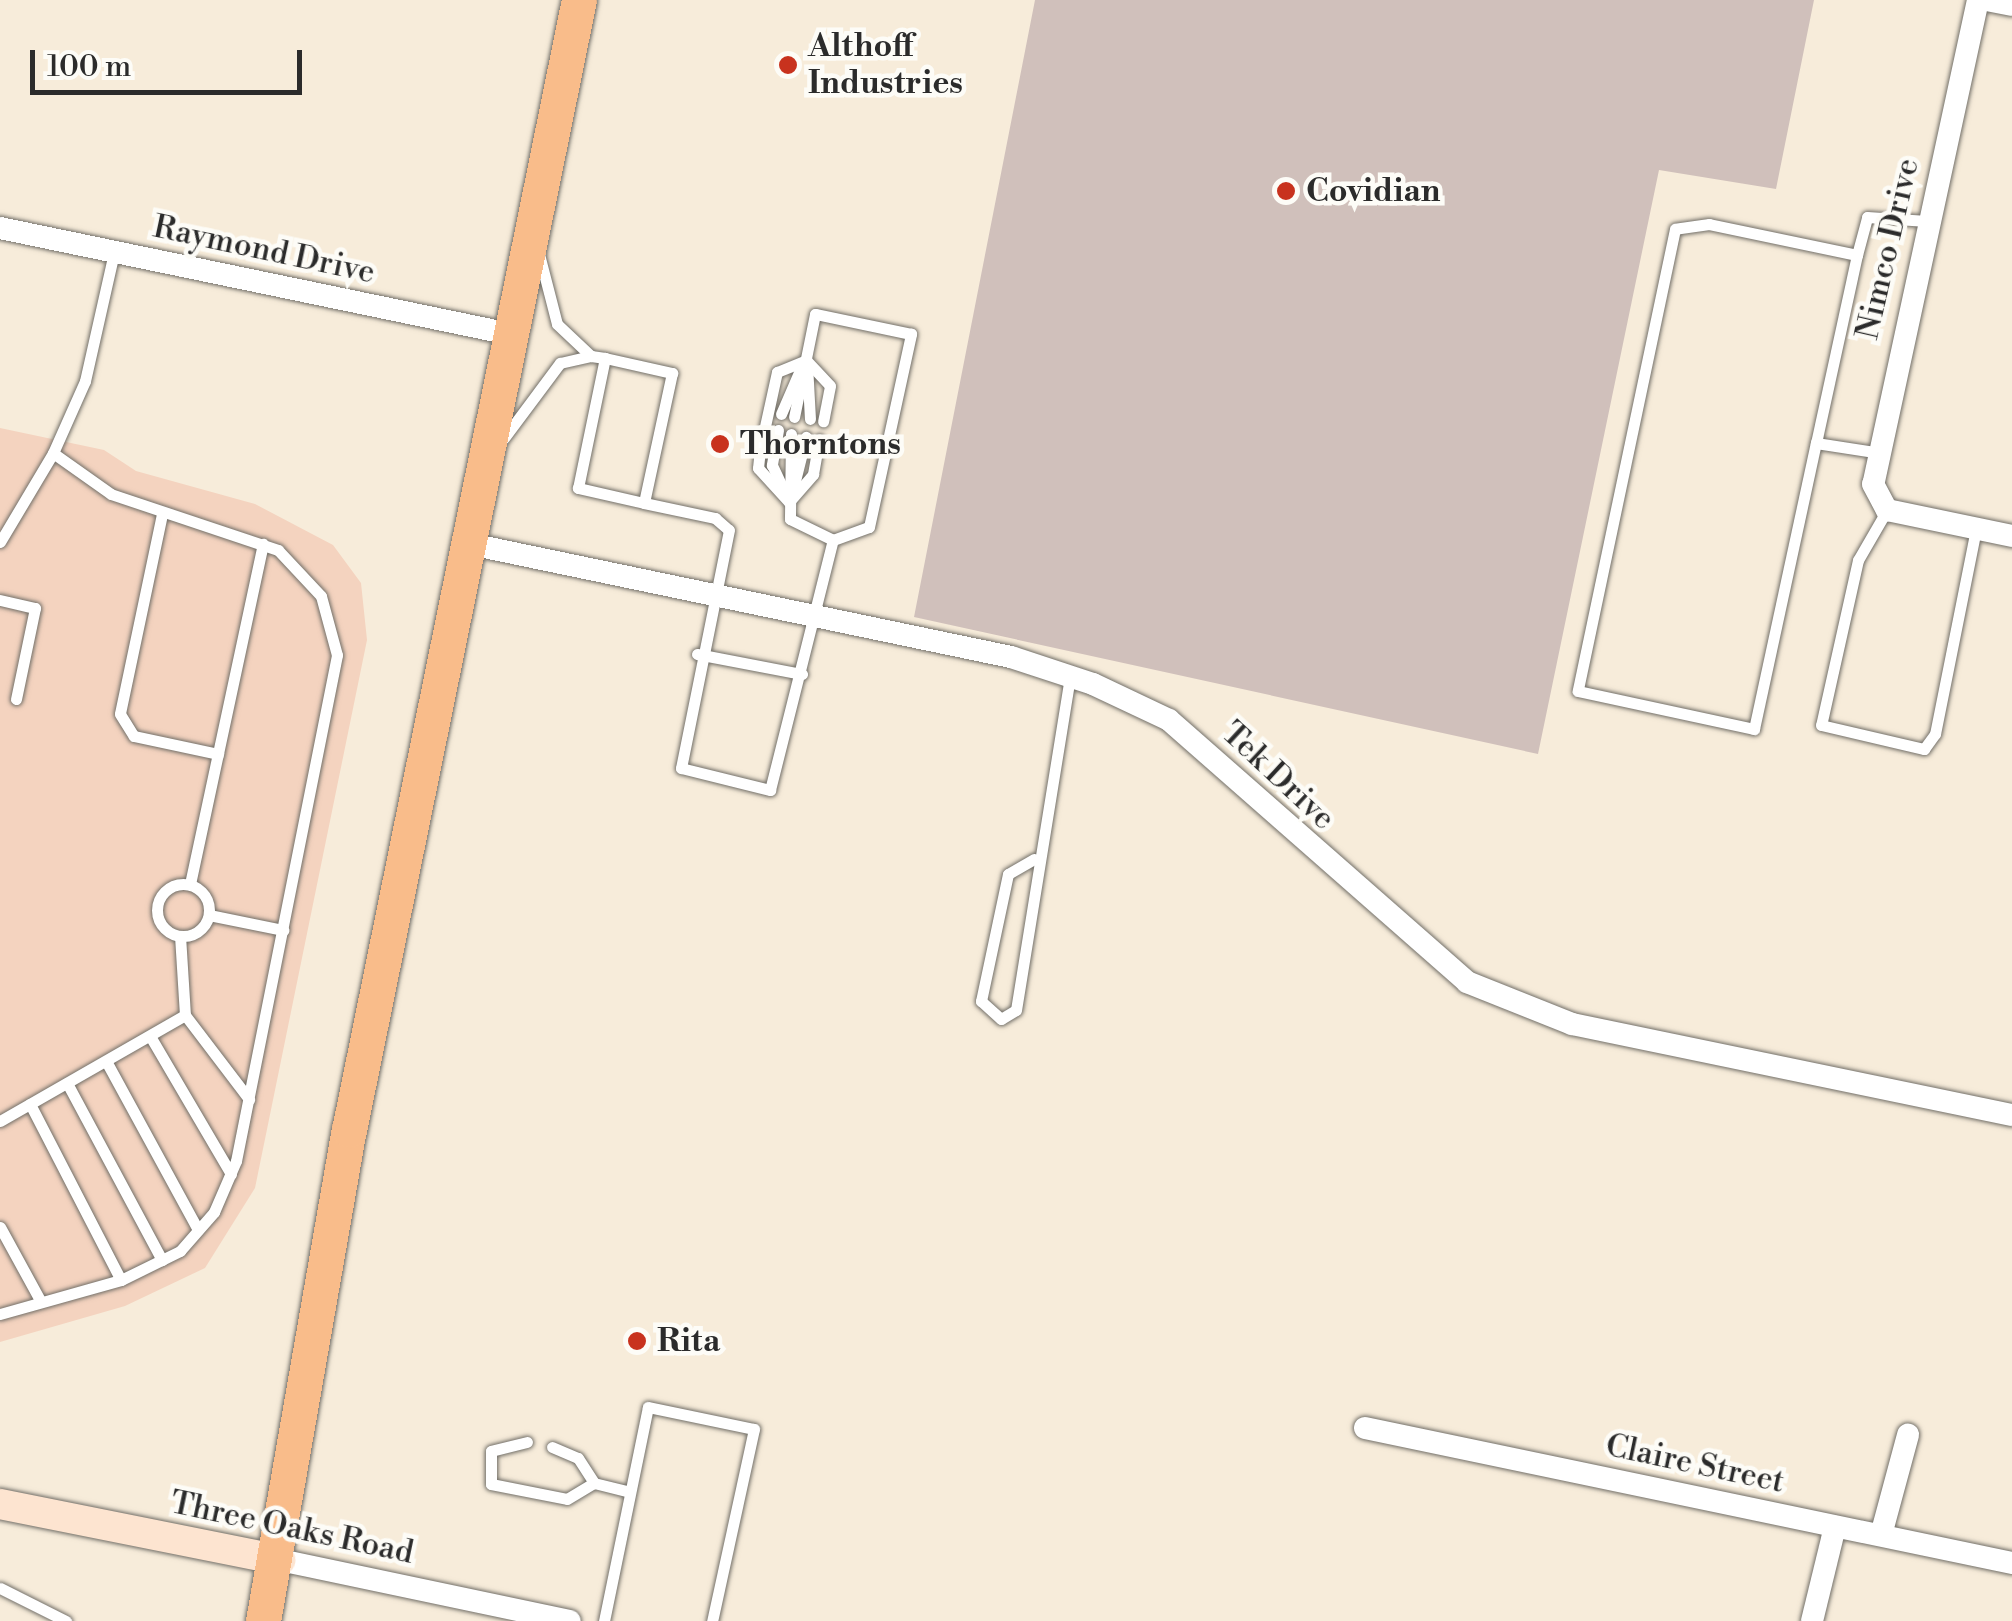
<!DOCTYPE html>
<style>
body{margin:0}
#map{position:relative;width:2012px;height:1621px;overflow:hidden;background:#f7ecda;font-family:"Libre Bodoni",serif}
div>[style]{position:absolute}
.built>*{inset:0;background:#f4d3bf}
.industrial>*{inset:0;background:#d0c0bb}
.roads{filter:drop-shadow(0 0 2px #726f68) drop-shadow(0 0 2px #726f68)}
.lane>*{height:11px;margin:-5.5px;padding:0 5.5px;transform-origin:5.5px;border-radius:5.5px;background:#fff}
.lane>.ring{margin:-5.5px;padding:0;box-sizing:content-box;background:none;border:11px solid #fff;border-radius:50%}
.street>*{height:22px;margin:-11px;padding:0 11px;transform-origin:11px;border-radius:11px;background:#fff}
.secondary>*{height:30px;margin:-15px;padding:0 15px;transform-origin:15px;border-radius:15px;background:#fde4d0}
.primary>*{height:35px;margin:-17.5px;padding:0 17.5px;transform-origin:17.5px;border-radius:17.5px;background:#f9bc8a}
.dots>*{width:28px;height:28px;translate:-50% -50%;box-sizing:border-box;border:5px solid #fdfcf7;border-radius:50%}
span{translate:-50% -50%;white-space:nowrap;text-align:center;line-height:1.15;-webkit-text-stroke:9px #fdfcf7;paint-order:stroke}
.poi-label{font-size:32px;color:#2b2b2b;font-weight:700}
.left{translate:0 -50%;text-align:left}
.street-label{font-size:32px;color:#2b2b2b}
.scale{position:absolute;left:30px;top:50px;width:272px;height:45px;box-sizing:border-box;border:5px solid #2b2b2b;border-top:0;padding-left:12px;font-size:30px;line-height:35px;white-space:nowrap;color:#2b2b2b;-webkit-text-stroke:8px #fdfcf7;paint-order:stroke}
</style>
<div id="map">
<div class="built">
<div style="clip-path:polygon(0 428px,104px 450px,136px 471px,255px 504px,333px 545px,361px 583px,367px 640px,255px 1188px,205px 1268px,125px 1306px,0 1342px)"></div>
</div>
<div class="industrial">
<div style="clip-path:polygon(1035px 0,1814px 0,1776px 189px,1659px 170px,1538px 754px,914px 617px)"></div>
</div>
<div class="roads">
<div class="lane">
<div style="left:539px;top:254px;width:72px;rotate:75.6deg"></div>
<div style="left:557px;top:324px;width:47px;rotate:43.3deg"></div>
<div style="left:1857px;top:255px;width:39px;rotate:-75deg"></div>
<div style="left:1867px;top:217px;width:60px;rotate:3.8deg"></div>
<div style="left:806px;top:360px;width:35px;rotate:47deg"></div>
<div style="left:830px;top:386px;width:36px;rotate:101deg"></div>
<div style="left:807px;top:364px;width:55px;rotate:86.9deg"></div>
<div style="left:781px;top:414px;width:56px;rotate:-66.7deg"></div>
<div style="left:778px;top:430px;width:36px;rotate:100deg"></div>
<div style="left:772px;top:465px;width:26px;rotate:65deg"></div>
<div style="left:791px;top:434px;width:85px;rotate:90.7deg"></div>
<div style="left:790px;top:519px;width:48px;rotate:26deg"></div>
<div style="left:504px;top:438px;width:94px;rotate:-53.3deg"></div>
<div style="left:560px;top:363px;width:32px;rotate:-13deg"></div>
<div style="left:591px;top:356px;width:14px;rotate:8deg"></div>
<div style="left:605px;top:358px;width:69px;rotate:12.6deg"></div>
<div style="left:672px;top:373px;width:133px;rotate:102.2deg"></div>
<div style="left:644px;top:503px;width:68px;rotate:-167.2deg"></div>
<div style="left:578px;top:488px;width:133px;rotate:-78.3deg"></div>
<div style="left:1816px;top:443px;width:192px;rotate:-77.7deg"></div>
<div style="left:1857px;top:255px;width:151px;rotate:-168.2deg"></div>
<div style="left:1709px;top:224px;width:34px;rotate:172deg"></div>
<div style="left:1675px;top:229px;width:472px;rotate:101.9deg"></div>
<div style="left:1578px;top:691px;width:180px;rotate:12.2deg"></div>
<div style="left:1754px;top:729px;width:293px;rotate:-77.8deg"></div>
<div style="left:1816px;top:443px;width:59px;rotate:8.8deg"></div>
<div style="left:792px;top:493px;width:58px;rotate:-76deg"></div>
<div style="left:789px;top:502px;width:46px;rotate:-132.4deg"></div>
<div style="left:758px;top:468px;width:19px;rotate:-84deg"></div>
<div style="left:760px;top:449px;width:79px;rotate:-77.6deg"></div>
<div style="left:777px;top:372px;width:31px;rotate:-22deg"></div>
<div style="left:789px;top:502px;width:37px;rotate:-49deg"></div>
<div style="left:813px;top:474px;width:35px;rotate:-80deg"></div>
<div style="left:644px;top:503px;width:73px;rotate:11.9deg"></div>
<div style="left:715px;top:518px;width:18px;rotate:41deg"></div>
<div style="left:729px;top:530px;width:243px;rotate:101.4deg"></div>
<div style="left:681px;top:768px;width:92px;rotate:13.9deg"></div>
<div style="left:770px;top:790px;width:258px;rotate:-75.9deg"></div>
<div style="left:833px;top:540px;width:38px;rotate:-20deg"></div>
<div style="left:869px;top:527px;width:198px;rotate:-77.7deg"></div>
<div style="left:911px;top:334px;width:98px;rotate:-168.2deg"></div>
<div style="left:815px;top:314px;width:105px;rotate:101.5deg"></div>
<div style="left:1887px;top:510px;width:58px;rotate:120.1deg"></div>
<div style="left:1858px;top:560px;width:169px;rotate:102.6deg"></div>
<div style="left:1821px;top:725px;width:106px;rotate:13.1deg"></div>
<div style="left:1924px;top:749px;width:19px;rotate:-54deg"></div>
<div style="left:1935px;top:734px;width:209px;rotate:-78.7deg"></div>
<div style="left:162px;top:514px;width:204px;rotate:101.9deg"></div>
<div style="left:120px;top:714px;width:26px;rotate:58deg"></div>
<div style="left:134px;top:736px;width:86px;rotate:12.1deg"></div>
<div style="left:0;top:542px;width:104px;rotate:-59.2deg"></div>
<div style="left:0;top:600px;width:36px;rotate:13deg"></div>
<div style="left:35px;top:608px;width:93px;rotate:101.8deg"></div>
<div style="left:697px;top:654px;width:107px;rotate:10.8deg"></div>
<div style="left:1034px;top:859px;width:30px;rotate:150deg"></div>
<div style="left:1008px;top:874px;width:130px;rotate:102deg"></div>
<div style="left:981px;top:1001px;width:27px;rotate:42deg"></div>
<div style="left:1001px;top:1019px;width:17px;rotate:-31deg"></div>
<div style="left:1016px;top:1010px;width:338px;rotate:-80.8deg"></div>
<div class="ring" style="left:157px;top:884px;width:41px;height:41px"></div>
<div style="left:190px;top:884px;width:348px;rotate:-77.9deg"></div>
<div style="left:209px;top:915px;width:76px;rotate:11.5deg"></div>
<div style="left:185px;top:1015px;width:106px;rotate:52.7deg"></div>
<div style="left:150px;top:1036px;width:160px;rotate:59.6deg"></div>
<div style="left:106px;top:1061px;width:192px;rotate:61.4deg"></div>
<div style="left:67px;top:1083px;width:201px;rotate:61.8deg"></div>
<div style="left:30px;top:1104px;width:198px;rotate:62.7deg"></div>
<div style="left:0;top:1121px;width:213px;rotate:-29.8deg"></div>
<div style="left:185px;top:1015px;width:79px;rotate:-93.6deg"></div>
<div style="left:0;top:1227px;width:83px;rotate:61.3deg"></div>
<div style="left:0;top:1314px;width:126px;rotate:-15.7deg"></div>
<div style="left:121px;top:1280px;width:66px;rotate:-26.2deg"></div>
<div style="left:180px;top:1251px;width:52px;rotate:-48.9deg"></div>
<div style="left:214px;top:1212px;width:56px;rotate:-66.7deg"></div>
<div style="left:236px;top:1161px;width:516px;rotate:-78.71deg"></div>
<div style="left:337px;top:655px;width:61px;rotate:-105.2deg"></div>
<div style="left:321px;top:596px;width:63px;rotate:-133.1deg"></div>
<div style="left:278px;top:550px;width:176px;rotate:-161.5deg"></div>
<div style="left:111px;top:494px;width:71px;rotate:-144.7deg"></div>
<div style="left:53px;top:453px;width:79px;rotate:-66deg"></div>
<div style="left:85px;top:381px;width:132px;rotate:-77.3deg"></div>
<div style="left:527px;top:1442px;width:37px;rotate:166deg"></div>
<div style="left:491px;top:1451px;width:33px;rotate:90deg"></div>
<div style="left:491px;top:1484px;width:77px;rotate:11.2deg"></div>
<div style="left:567px;top:1499px;width:31px;rotate:-31deg"></div>
<div style="left:594px;top:1483px;width:37px;rotate:14deg"></div>
<div style="left:552px;top:1447px;width:28px;rotate:23deg"></div>
<div style="left:578px;top:1458px;width:30px;rotate:57deg"></div>
<div style="left:0;top:1588px;width:74px;rotate:26.6deg"></div>
<div style="left:604px;top:1621px;width:218px;rotate:-78.4deg"></div>
<div style="left:648px;top:1407px;width:108px;rotate:11.7deg"></div>
<div style="left:754px;top:1429px;width:197px;rotate:102.3deg"></div>
</div>
<div class="street">
<div style="left:1978px;top:0;width:495px;rotate:102.2deg"></div>
<div style="left:1873px;top:484px;width:30px;rotate:62deg"></div>
<div style="left:1887px;top:510px;width:128px;rotate:11.7deg"></div>
<div style="left:1987px;top:0;width:25px;rotate:11deg"></div>
<div style="left:0;top:228px;width:526px;rotate:11.74deg"></div>
<div style="left:470px;top:544px;width:553px;rotate:11.8deg"></div>
<div style="left:1011px;top:657px;width:86px;rotate:18.2deg"></div>
<div style="left:1093px;top:684px;width:84px;rotate:25.3deg"></div>
<div style="left:1169px;top:720px;width:397px;rotate:41.3deg"></div>
<div style="left:1467px;top:982px;width:113px;rotate:21.8deg"></div>
<div style="left:1572px;top:1024px;width:449px;rotate:11.7deg"></div>
<div style="left:1365px;top:1428px;width:661px;rotate:11.79deg"></div>
<div style="left:1881px;top:1535px;width:104px;rotate:-74.9deg"></div>
<div style="left:280px;top:1560px;width:296px;rotate:11.9deg"></div>
<div style="left:1812px;top:1621px;width:97px;rotate:-76.3deg"></div>
</div>
<div class="secondary">
<div style="left:0;top:1504px;width:286px;rotate:11.3deg"></div>
</div>
<div class="primary">
<div style="left:263px;top:1621px;width:498px;rotate:-80.1deg"></div>
<div style="left:349px;top:1130px;width:1153px;rotate:-78.5deg"></div>
</div>
</div>
<div class="dots">
<div style="left:788px;top:65px;background:#c8321e"></div>
<div style="left:1286px;top:191px;background:#c8321e"></div>
<div style="left:720px;top:444px;background:#c8321e"></div>
<div style="left:637px;top:1341px;background:#c8321e"></div>
</div>
<div class="poi-label">
<span class="left" style="left:808px;top:65px">Althoff<br>Industries</span>
<span class="left" style="left:1306px;top:191px">Covidian</span>
<span class="left" style="left:740px;top:444px">Thorntons</span>
<span class="left" style="left:657px;top:1341px">Rita</span>
</div>
<div class="street-label">
<span style="left:1888px;top:249px;rotate:-77deg">Nimco Drive</span>
<span style="left:264px;top:250px;rotate:12deg">Raymond Drive</span>
<span style="left:1278px;top:776px;rotate:43deg">Tek Drive</span>
<span style="left:1695px;top:1464px;rotate:12deg">Claire Street</span>
<span style="left:292px;top:1528px;rotate:12deg">Three Oaks Road</span>
</div>
<div class="scale">100 m</div>
</div>
